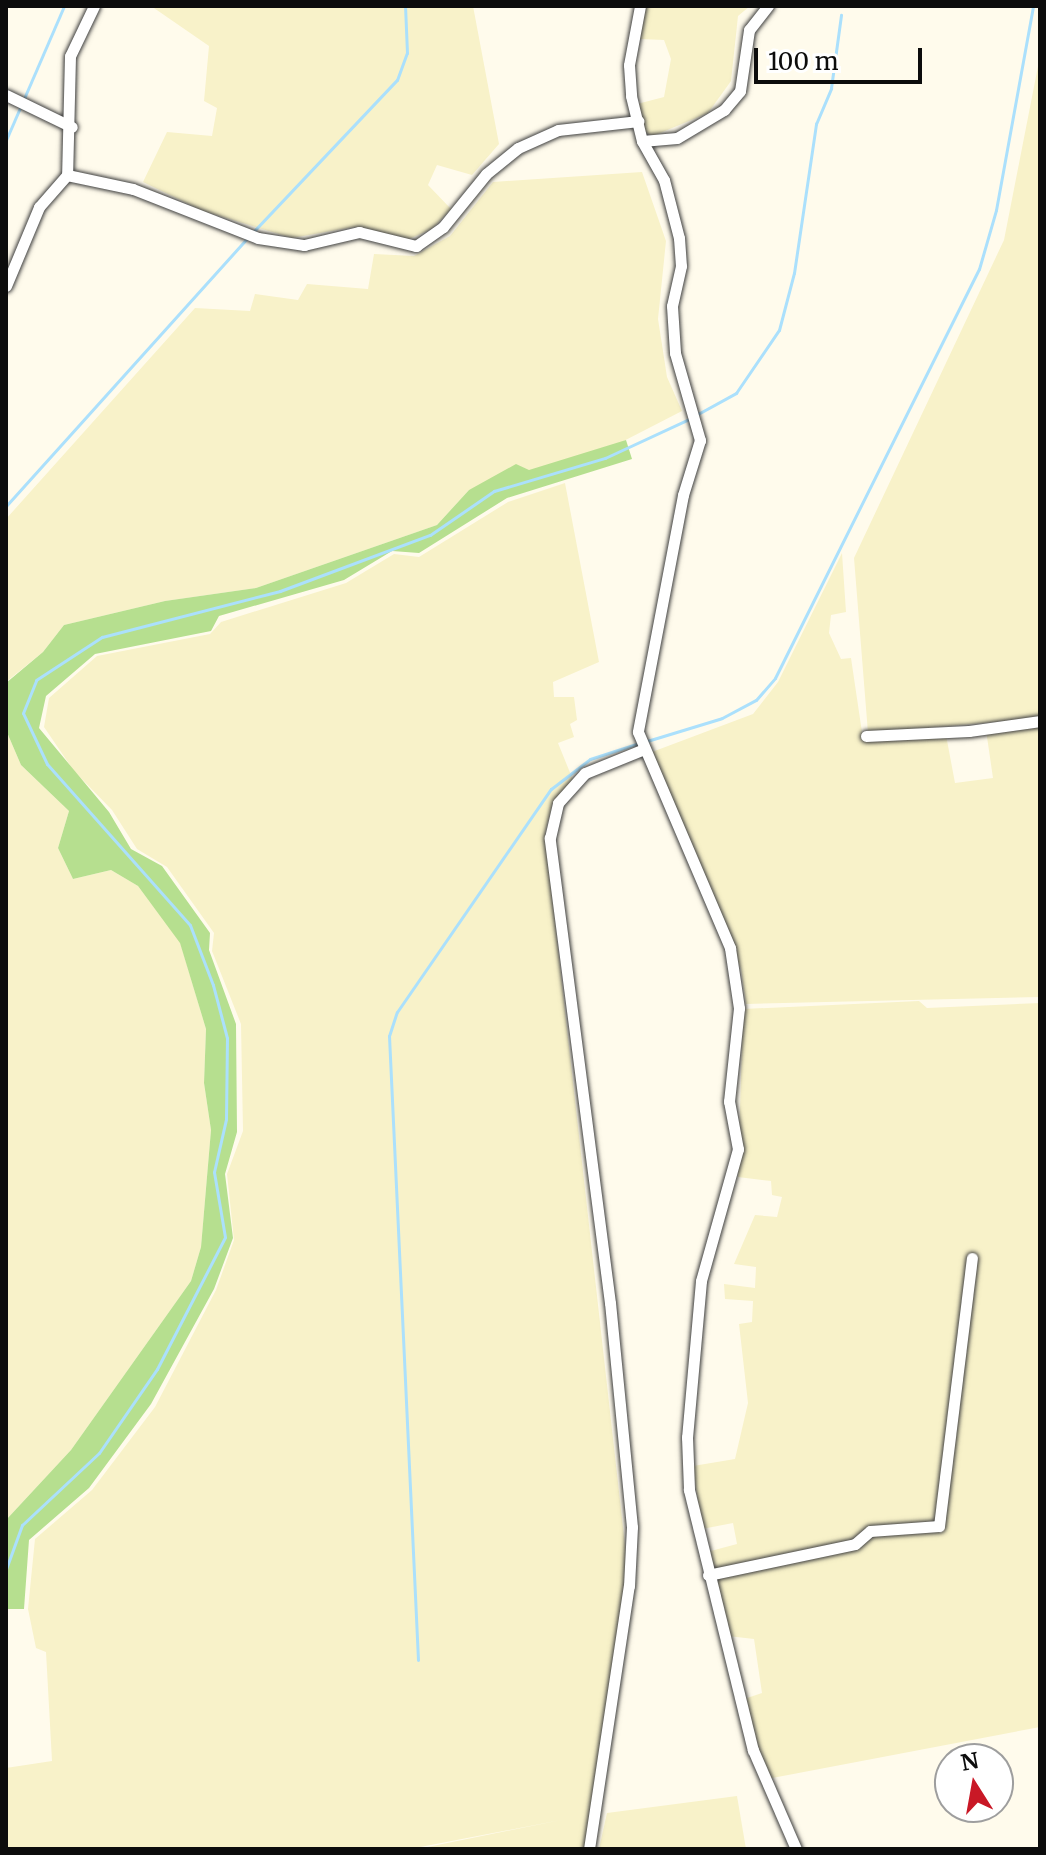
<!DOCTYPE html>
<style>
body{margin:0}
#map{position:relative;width:1046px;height:1855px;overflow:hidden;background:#fffbec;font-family:Merriweather,serif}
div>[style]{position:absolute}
.farmland>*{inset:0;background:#f8f2c9}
.forest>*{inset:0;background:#b6df8f}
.stream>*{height:3px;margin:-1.5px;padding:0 1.5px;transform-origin:1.5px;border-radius:1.5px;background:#abe0fc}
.roads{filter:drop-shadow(0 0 2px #3f3f3f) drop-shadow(0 0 2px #3f3f3f)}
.minor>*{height:11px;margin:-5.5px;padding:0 5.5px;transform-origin:5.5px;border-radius:5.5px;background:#fff}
span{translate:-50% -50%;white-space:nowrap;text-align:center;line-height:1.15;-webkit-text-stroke:8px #fff;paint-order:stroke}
.frame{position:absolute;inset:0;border:8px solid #0c0c0c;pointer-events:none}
.north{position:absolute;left:934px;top:1743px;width:80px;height:80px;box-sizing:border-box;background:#fff;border:2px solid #9e9e9e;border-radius:50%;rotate:349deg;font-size:22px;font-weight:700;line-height:32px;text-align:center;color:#0c0c0c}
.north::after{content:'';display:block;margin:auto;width:28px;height:36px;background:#c91826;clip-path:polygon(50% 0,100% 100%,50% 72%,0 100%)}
.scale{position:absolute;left:754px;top:48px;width:168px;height:36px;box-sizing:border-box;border:4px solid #0c0c0c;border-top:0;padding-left:10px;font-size:24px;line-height:28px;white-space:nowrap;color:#0c0c0c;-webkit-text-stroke:6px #fff;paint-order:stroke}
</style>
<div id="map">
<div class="farmland">
<div style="clip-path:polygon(151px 6px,473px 6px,499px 144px,472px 175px,437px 165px,428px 185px,451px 209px,432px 229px,409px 239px,354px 227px,292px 238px,203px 211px,143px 182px,167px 132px,212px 136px,217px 108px,204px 101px,209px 46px)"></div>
<div style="clip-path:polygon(643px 6px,750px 6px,738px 16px,731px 81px,708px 113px,653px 136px,645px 132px,637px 104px,664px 97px,671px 59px,664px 40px,640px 39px)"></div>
<div style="clip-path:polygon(1040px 56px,1040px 718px,868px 733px,854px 558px,1004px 240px)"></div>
<div style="clip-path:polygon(642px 172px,666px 241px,658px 319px,667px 377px,682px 411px,612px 447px,469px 490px,437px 525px,256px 588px,165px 601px,64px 625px,43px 652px,6px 682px,6px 519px,195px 308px,250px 311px,255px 294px,298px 300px,307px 284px,368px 289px,374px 254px,414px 256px,450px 236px,493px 182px)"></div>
<div style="clip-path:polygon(565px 483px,599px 662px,553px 682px,554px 697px,574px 697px,577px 720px,570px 724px,574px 737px,558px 743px,573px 780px,553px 802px,545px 833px,628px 1572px,587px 1849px,418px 1849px,561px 1820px,410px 1849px,7px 1849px,6px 1768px,52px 1761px,46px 1652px,36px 1648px,28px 1609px,35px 1539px,92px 1490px,155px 1407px,216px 1290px,234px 1240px,227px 1174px,243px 1131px,241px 1024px,212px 951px,214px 933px,167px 867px,137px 849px,112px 810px,74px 771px,44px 727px,49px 698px,97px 656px,210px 634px,221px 622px,346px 583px,394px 554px,419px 557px,508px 502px)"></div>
<div style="clip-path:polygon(842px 553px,846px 612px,831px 615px,829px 633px,841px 659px,851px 658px,863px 739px,946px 735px,955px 783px,993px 778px,986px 730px,1040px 723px,1040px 997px,746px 1004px,741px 969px,652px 752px,753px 714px,778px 682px)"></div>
<div style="clip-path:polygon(6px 730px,21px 765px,69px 811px,58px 848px,73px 879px,111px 870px,138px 886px,180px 942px,206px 1029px,204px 1083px,211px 1130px,201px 1247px,191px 1281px,71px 1450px,6px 1520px)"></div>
<div style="clip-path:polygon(919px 1001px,927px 1008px,1040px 1003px,1040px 1727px,767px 1779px,744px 1699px,762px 1693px,754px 1639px,728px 1636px,707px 1552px,737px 1544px,733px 1523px,702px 1529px,693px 1466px,735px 1459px,748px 1403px,739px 1324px,752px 1322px,753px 1301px,725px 1299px,724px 1284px,755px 1288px,756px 1267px,734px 1264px,755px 1215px,777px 1217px,782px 1197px,772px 1195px,771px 1181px,738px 1177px,743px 1009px)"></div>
<div style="clip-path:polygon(737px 1796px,746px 1849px,599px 1849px,607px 1813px)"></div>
</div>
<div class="forest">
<div style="clip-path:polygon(626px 440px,632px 459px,507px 498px,419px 553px,392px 551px,344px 580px,219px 616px,211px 631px,95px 654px,46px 696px,39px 728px,109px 812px,131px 849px,162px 866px,210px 933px,209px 950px,236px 1024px,237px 1132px,225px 1174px,233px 1238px,214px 1289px,151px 1404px,89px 1488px,29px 1540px,24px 1609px,6px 1609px,6px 1520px,71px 1450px,191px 1281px,201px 1247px,211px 1130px,204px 1083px,206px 1029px,180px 943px,138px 886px,111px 870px,73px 879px,58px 848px,69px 811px,21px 765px,6px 730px,6px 683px,43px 652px,64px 625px,165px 601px,256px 588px,437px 525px,469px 490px,516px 464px,529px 470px)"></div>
</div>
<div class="stream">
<div style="left:6px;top:140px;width:146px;rotate:-66.6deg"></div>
<div style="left:254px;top:231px;width:208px;rotate:-46.6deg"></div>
<div style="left:397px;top:80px;width:29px;rotate:-70deg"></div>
<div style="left:407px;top:53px;width:47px;rotate:-92.4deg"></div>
<div style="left:696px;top:415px;width:46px;rotate:-28.8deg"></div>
<div style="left:736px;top:393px;width:76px;rotate:-55.7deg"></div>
<div style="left:779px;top:330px;width:59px;rotate:-75.3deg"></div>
<div style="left:794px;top:273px;width:151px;rotate:-81.6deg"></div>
<div style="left:816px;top:124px;width:39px;rotate:-67deg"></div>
<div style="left:831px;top:88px;width:74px;rotate:-82.2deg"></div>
<div style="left:6px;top:506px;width:363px;rotate:-48deg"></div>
<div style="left:647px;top:741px;width:78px;rotate:-17deg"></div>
<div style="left:722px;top:718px;width:38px;rotate:-28deg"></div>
<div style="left:756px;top:700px;width:29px;rotate:-49deg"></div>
<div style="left:775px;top:678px;width:457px;rotate:-63.5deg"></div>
<div style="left:979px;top:269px;width:61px;rotate:-73.9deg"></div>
<div style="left:996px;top:210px;width:207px;rotate:-79.7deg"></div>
<div style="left:6px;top:1569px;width:47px;rotate:-70deg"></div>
<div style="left:22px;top:1525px;width:105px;rotate:-43.1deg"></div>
<div style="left:99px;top:1453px;width:102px;rotate:-55.4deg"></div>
<div style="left:157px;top:1369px;width:148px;rotate:-62.7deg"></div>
<div style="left:225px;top:1237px;width:66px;rotate:-99.6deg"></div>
<div style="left:214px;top:1172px;width:54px;rotate:-77.2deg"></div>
<div style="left:226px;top:1119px;width:81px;rotate:-89.3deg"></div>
<div style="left:227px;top:1038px;width:55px;rotate:-104.8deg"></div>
<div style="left:213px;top:985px;width:64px;rotate:-111deg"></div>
<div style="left:190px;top:925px;width:215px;rotate:-131.6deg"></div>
<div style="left:47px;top:764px;width:56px;rotate:-115.2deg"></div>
<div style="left:23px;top:713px;width:35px;rotate:-68deg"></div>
<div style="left:36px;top:680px;width:79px;rotate:-33.1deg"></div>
<div style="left:102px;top:637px;width:184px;rotate:-14.5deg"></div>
<div style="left:280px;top:591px;width:160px;rotate:-20.5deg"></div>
<div style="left:430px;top:535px;width:78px;rotate:-34.5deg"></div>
<div style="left:494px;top:491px;width:116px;rotate:-16.6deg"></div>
<div style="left:605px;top:458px;width:93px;rotate:-24.9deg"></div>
<div style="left:418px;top:1660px;width:625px;rotate:-92.66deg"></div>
<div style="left:389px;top:1036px;width:25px;rotate:-72deg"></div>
<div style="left:397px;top:1012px;width:271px;rotate:-55.4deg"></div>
<div style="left:551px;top:789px;width:49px;rotate:-37.6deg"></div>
<div style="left:590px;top:759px;width:52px;rotate:-18.1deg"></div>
</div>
<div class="roads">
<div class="minor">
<div style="left:94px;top:6px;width:55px;rotate:115.6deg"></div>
<div style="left:70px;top:56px;width:119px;rotate:91.4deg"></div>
<div style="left:67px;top:175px;width:67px;rotate:12deg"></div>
<div style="left:133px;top:189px;width:134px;rotate:21.4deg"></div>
<div style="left:258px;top:238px;width:47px;rotate:8.7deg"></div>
<div style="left:304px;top:245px;width:57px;rotate:-13.3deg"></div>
<div style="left:359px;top:232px;width:59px;rotate:13.8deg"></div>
<div style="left:416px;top:246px;width:33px;rotate:-35deg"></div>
<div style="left:443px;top:227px;width:68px;rotate:-50.9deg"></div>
<div style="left:486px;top:174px;width:41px;rotate:-39.1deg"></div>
<div style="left:518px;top:148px;width:44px;rotate:-24.2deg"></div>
<div style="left:558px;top:130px;width:81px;rotate:-6.4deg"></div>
<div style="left:640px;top:6px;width:60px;rotate:100.6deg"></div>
<div style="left:629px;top:65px;width:31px;rotate:86deg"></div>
<div style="left:631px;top:96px;width:46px;rotate:76.3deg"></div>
<div style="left:642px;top:141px;width:45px;rotate:60.6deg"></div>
<div style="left:664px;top:180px;width:60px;rotate:75.5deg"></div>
<div style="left:679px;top:238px;width:28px;rotate:86deg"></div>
<div style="left:681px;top:266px;width:41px;rotate:102.7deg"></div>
<div style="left:672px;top:306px;width:47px;rotate:86.3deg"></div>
<div style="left:675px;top:353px;width:91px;rotate:74deg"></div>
<div style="left:700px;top:440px;width:58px;rotate:107.2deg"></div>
<div style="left:683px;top:495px;width:241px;rotate:100.8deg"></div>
<div style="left:638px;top:732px;width:235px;rotate:66.9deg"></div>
<div style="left:730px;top:948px;width:61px;rotate:81.5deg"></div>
<div style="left:739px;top:1008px;width:94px;rotate:96.1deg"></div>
<div style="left:729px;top:1101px;width:49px;rotate:79.4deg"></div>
<div style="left:738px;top:1149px;width:137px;rotate:105.7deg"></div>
<div style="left:701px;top:1281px;width:157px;rotate:95.1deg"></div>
<div style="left:687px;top:1437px;width:53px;rotate:87.8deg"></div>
<div style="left:689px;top:1490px;width:268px;rotate:76.2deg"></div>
<div style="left:753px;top:1750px;width:108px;rotate:66.5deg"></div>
<div style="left:6px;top:95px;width:73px;rotate:25.9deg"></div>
<div style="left:642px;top:141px;width:35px;rotate:-5deg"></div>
<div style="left:677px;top:138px;width:55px;rotate:-30.8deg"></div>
<div style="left:724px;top:110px;width:25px;rotate:-50deg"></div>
<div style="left:740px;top:91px;width:62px;rotate:-81.6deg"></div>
<div style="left:749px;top:30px;width:31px;rotate:-52deg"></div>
<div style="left:6px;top:286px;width:86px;rotate:-67.3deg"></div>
<div style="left:39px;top:207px;width:43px;rotate:-48.8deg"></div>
<div style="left:866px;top:736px;width:103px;rotate:-2.8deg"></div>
<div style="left:969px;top:731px;width:72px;rotate:-8deg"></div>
<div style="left:708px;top:1575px;width:150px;rotate:-11.9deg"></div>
<div style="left:855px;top:1544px;width:20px;rotate:-41deg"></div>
<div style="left:870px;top:1531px;width:69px;rotate:-4.1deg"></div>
<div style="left:939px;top:1526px;width:270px;rotate:-83deg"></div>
<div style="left:589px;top:1849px;width:266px;rotate:-81.4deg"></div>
<div style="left:629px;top:1586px;width:59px;rotate:-87.1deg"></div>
<div style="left:632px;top:1527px;width:225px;rotate:-95.6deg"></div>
<div style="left:610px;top:1303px;width:469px;rotate:-97.4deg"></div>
<div style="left:550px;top:838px;width:36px;rotate:-77deg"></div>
<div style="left:558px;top:803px;width:40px;rotate:-48deg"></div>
<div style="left:585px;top:773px;width:64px;rotate:-22.1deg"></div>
</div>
</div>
<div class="frame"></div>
<div class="north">N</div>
<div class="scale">100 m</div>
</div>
